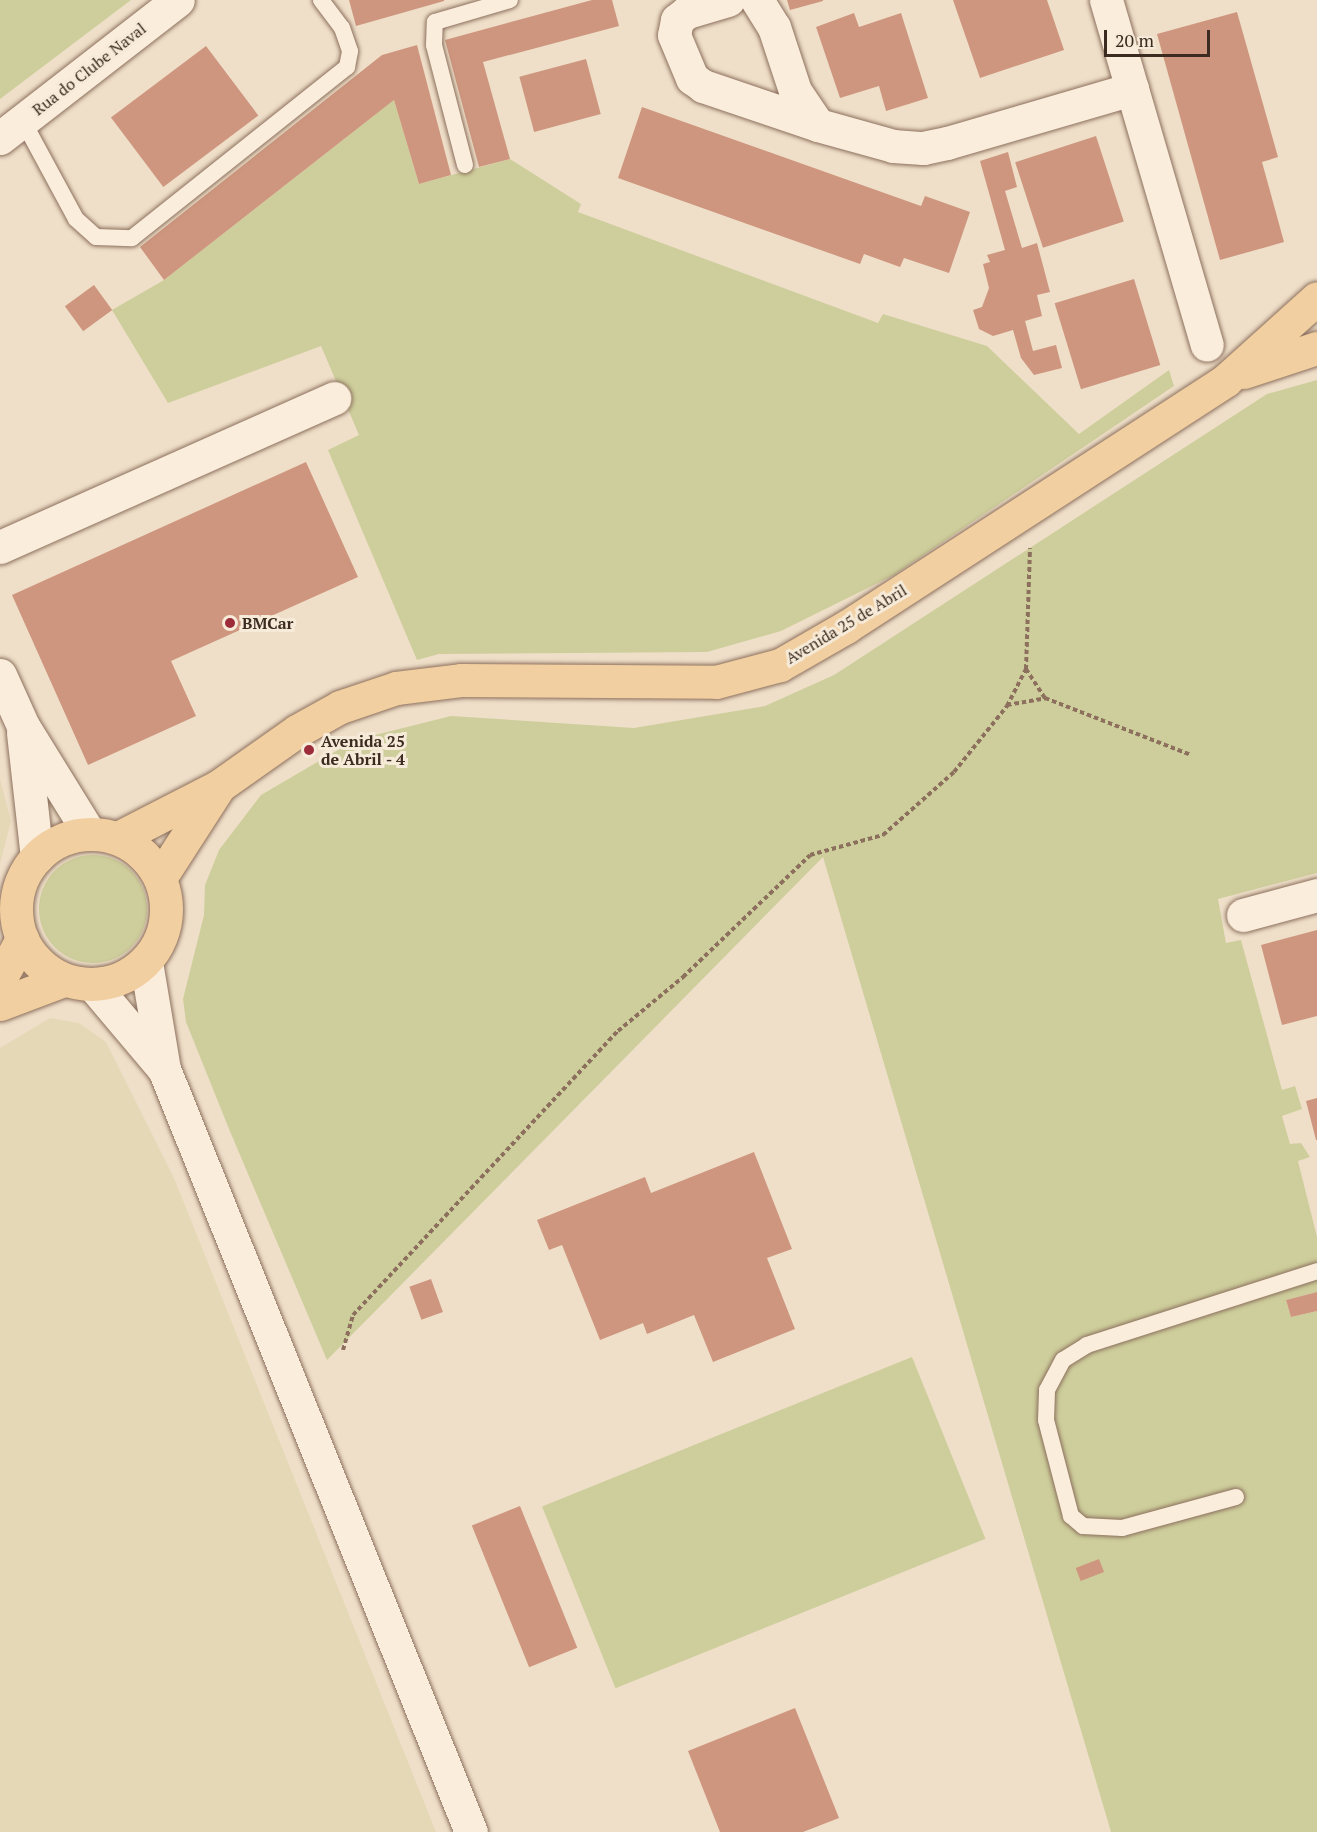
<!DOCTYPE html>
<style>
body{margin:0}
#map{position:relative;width:1317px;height:1832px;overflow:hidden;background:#efdfc9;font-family:"PT Serif",serif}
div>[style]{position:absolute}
.farmland>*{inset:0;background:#e5d8b6}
.green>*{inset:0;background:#cece9c;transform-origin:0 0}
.round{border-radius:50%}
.building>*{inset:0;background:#ce967e;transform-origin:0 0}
.path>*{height:4px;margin-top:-2px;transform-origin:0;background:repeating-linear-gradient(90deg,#8c705d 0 4.5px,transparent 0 7.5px)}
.roads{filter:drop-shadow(0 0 2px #8c705d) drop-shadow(0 0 2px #8c705d)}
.lane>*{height:16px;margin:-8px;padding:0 8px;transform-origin:8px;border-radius:8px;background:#faeddc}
.street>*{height:33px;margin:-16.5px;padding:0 16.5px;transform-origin:16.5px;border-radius:16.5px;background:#faeddc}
.secondary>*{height:33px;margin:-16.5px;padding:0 16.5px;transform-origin:16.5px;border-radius:16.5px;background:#faeddc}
.primary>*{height:33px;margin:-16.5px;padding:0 16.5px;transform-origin:16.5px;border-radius:16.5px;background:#f2cfa1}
.primary>.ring{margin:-16.5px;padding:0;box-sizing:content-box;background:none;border:33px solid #f2cfa1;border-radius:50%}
.dots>*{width:16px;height:16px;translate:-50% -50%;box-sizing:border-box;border:3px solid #f6ead8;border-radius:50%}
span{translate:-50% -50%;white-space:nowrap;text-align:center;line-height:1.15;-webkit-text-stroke:6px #f6ead8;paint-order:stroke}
.street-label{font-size:16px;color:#3c2b20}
.poi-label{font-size:16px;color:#3c2b20;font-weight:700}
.left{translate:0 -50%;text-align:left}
.scale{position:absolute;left:1104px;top:30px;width:106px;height:27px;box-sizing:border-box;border:3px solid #3c2b20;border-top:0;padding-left:8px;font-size:18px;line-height:21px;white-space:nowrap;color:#3c2b20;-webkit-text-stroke:4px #f6ead8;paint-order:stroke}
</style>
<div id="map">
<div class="farmland">
<div style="clip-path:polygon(0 779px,11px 821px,0 864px)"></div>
<div style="clip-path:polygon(50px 1018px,79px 1023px,106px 1042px,174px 1178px,436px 1832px,0 1832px,0 1048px)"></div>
</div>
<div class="green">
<div style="clip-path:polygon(0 0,131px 0,0 99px)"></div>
<div style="clip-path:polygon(394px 100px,419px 184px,510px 159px,581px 204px,578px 212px,878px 323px,883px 314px,987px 346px,1079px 434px,1169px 370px,1174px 386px,894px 575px,781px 631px,707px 652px,439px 654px,417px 660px,328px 450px,359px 435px,321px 346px,168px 403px,112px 310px,164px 280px)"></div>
<div style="clip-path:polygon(1317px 380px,1317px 873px,1218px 899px,1226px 943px,1241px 940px,1282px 1090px,1295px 1086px,1302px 1109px,1282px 1116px,1290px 1144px,1301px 1143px,1310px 1157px,1298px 1161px,1317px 1237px,1317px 1292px,1286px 1300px,1291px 1317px,1317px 1311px,1317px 1832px,1111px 1832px,823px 857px,327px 1360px,229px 1129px,186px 1022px,183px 999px,204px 915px,205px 885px,219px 850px,261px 795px,355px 740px,451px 716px,634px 728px,765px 706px,834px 675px,1267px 394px)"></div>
<div class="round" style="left:39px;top:855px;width:108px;height:108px"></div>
<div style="left:912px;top:1357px;width:196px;height:399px;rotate:68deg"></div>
</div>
<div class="building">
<div style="clip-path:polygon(349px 0,444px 0,444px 1px,356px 26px)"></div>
<div style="clip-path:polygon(592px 0,612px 0,619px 26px,483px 62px,510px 159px,479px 167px,445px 40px)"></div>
<div style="clip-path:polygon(787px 0,823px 0,823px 1px,790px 10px)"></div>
<div style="clip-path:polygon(953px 0,1047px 0,1064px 50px,980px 78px)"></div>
<div style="clip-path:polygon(1237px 12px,1278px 157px,1262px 162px,1284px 242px,1220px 260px,1157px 34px)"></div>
<div style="clip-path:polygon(854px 13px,859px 27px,901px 13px,928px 98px,886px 111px,879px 86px,840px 98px,816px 27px)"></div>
<div style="clip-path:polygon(417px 45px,451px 175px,419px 184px,394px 100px,164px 280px,140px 247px,382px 55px)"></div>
<div style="left:206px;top:46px;width:87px;height:119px;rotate:53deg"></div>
<div style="left:586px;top:59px;width:57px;height:69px;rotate:75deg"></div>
<div style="clip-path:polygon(642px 107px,921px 206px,925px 196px,970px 212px,949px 273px,904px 258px,900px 267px,864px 254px,860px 264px,618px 178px)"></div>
<div style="left:1096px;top:136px;width:90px;height:85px;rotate:72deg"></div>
<div style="clip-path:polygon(1008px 152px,1017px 187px,1005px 191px,1022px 248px,1037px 243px,1050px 292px,1037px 295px,1042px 316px,1025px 321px,1033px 351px,1056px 345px,1062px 368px,1034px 375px,1021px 358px,1013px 330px,993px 336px,979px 329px,973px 310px,982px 307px,989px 288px,983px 264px,990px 262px,987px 255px,1005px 250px,980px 161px)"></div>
<div style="left:1134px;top:279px;width:90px;height:83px;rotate:73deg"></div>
<div style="left:94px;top:285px;width:31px;height:36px;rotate:54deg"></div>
<div style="clip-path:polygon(306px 462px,358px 577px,171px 661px,196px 716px,88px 765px,12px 595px)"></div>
<div style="clip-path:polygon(1317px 930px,1317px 1016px,1282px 1025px,1261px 945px)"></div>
<div style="clip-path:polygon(1317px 1098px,1317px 1140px,1316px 1140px,1306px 1101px)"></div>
<div style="clip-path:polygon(754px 1152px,792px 1249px,767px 1258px,795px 1329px,713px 1362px,694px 1315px,647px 1334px,643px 1323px,600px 1340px,562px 1245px,549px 1250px,537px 1220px,645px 1177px,651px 1193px)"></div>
<div style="left:431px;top:1279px;width:35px;height:23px;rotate:70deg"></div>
<div style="clip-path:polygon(1317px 1292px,1317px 1311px,1291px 1317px,1286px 1300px)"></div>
<div style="left:520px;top:1506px;width:153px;height:52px;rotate:68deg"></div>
<div style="left:1099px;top:1559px;width:14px;height:25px;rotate:69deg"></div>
<div style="clip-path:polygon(795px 1708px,839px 1818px,803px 1832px,720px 1832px,688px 1751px)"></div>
</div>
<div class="path">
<div style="left:1026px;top:669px;width:35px;rotate:57deg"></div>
<div style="left:1007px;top:705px;width:39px;rotate:-10deg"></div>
<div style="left:1045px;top:698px;width:155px;rotate:21.3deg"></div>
<div style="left:343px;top:1350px;width:36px;rotate:-74deg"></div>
<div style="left:353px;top:1315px;width:388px;rotate:-47deg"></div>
<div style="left:618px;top:1031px;width:85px;rotate:-39.7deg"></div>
<div style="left:683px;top:977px;width:176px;rotate:-43.8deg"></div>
<div style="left:810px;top:855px;width:76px;rotate:-15.3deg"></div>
<div style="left:883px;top:835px;width:95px;rotate:-41.6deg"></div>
<div style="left:954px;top:772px;width:85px;rotate:-51.2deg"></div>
<div style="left:1007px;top:706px;width:42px;rotate:-62.8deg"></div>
<div style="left:1026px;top:669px;width:121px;rotate:-88.1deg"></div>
</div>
<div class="roads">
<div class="lane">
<div style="left:23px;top:121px;width:111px;rotate:61.6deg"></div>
<div style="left:76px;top:219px;width:27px;rotate:42deg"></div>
<div style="left:96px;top:237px;width:36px;rotate:2deg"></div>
<div style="left:132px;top:238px;width:275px;rotate:-38.5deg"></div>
<div style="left:347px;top:67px;width:16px;rotate:-79deg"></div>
<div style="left:350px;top:51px;width:24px;rotate:-109deg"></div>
<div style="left:342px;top:28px;width:35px;rotate:-127deg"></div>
<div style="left:465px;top:165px;width:124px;rotate:-104.5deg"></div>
<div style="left:434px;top:45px;width:23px;rotate:-88deg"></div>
<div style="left:435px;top:22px;width:78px;rotate:-16.3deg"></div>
<div style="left:1236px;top:1497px;width:118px;rotate:164.8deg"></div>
<div style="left:1122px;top:1528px;width:39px;rotate:-177deg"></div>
<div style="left:1083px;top:1526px;width:16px;rotate:-140deg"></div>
<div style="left:1071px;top:1516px;width:99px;rotate:-104.6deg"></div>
<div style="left:1046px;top:1420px;width:30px;rotate:-88deg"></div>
<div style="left:1047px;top:1390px;width:34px;rotate:-62deg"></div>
<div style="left:1063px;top:1360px;width:28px;rotate:-32deg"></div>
<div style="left:1087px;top:1345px;width:242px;rotate:-17.8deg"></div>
</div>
<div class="street">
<div style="left:728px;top:0;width:43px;rotate:163.7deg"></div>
<div style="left:687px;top:12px;width:13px;rotate:141deg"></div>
<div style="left:677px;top:20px;width:15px;rotate:101deg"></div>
<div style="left:674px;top:35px;width:47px;rotate:67.3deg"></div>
<div style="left:692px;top:78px;width:14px;rotate:36deg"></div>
<div style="left:703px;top:86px;width:121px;rotate:18.7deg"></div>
<div style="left:818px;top:125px;width:78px;rotate:15.6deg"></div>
<div style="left:893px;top:146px;width:30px;rotate:4deg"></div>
<div style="left:923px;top:148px;width:25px;rotate:-12deg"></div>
<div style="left:947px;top:143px;width:193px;rotate:-16.3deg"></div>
<div style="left:757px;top:0;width:32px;rotate:58deg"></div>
<div style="left:774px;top:27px;width:67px;rotate:71.8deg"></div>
<div style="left:795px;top:91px;width:41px;rotate:55.9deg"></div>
<div style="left:1106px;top:0;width:359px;rotate:73.7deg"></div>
<div style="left:0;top:138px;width:225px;rotate:-37.8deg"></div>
<div style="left:0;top:547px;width:366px;rotate:-24deg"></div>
<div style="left:1243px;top:915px;width:77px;rotate:-15.1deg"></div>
</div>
<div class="secondary">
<div style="left:0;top:675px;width:56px;rotate:65.7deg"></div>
<div style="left:23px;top:726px;width:126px;rotate:58.3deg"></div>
<div style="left:23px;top:733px;width:125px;rotate:83.6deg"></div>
<div style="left:146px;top:962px;width:109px;rotate:80.5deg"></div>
<div style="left:164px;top:1069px;width:822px;rotate:68.08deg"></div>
<div style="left:93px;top:985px;width:109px;rotate:49.9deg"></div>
</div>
<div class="primary">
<div style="left:1244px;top:372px;width:77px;rotate:-18.2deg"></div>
<div class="ring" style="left:16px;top:834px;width:117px;height:117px"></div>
<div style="left:118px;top:838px;width:114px;rotate:-27.2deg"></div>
<div style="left:219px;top:786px;width:95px;rotate:-35.2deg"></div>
<div style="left:297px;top:731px;width:49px;rotate:-29.2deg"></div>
<div style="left:340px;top:707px;width:59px;rotate:-18.7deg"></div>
<div style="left:396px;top:688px;width:65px;rotate:-7deg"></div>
<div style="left:461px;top:680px;width:255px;rotate:0.4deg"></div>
<div style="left:716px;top:682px;width:66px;rotate:-14.9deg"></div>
<div style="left:780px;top:665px;width:76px;rotate:-29.9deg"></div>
<div style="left:846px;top:627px;width:453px;rotate:-33deg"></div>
<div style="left:1226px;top:380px;width:122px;rotate:-42deg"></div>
<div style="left:160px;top:878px;width:107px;rotate:-57.2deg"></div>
<div style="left:0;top:979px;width:46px;rotate:-61.2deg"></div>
<div style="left:0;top:1004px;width:68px;rotate:-20.6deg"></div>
</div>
</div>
<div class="dots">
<div style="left:230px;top:623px;background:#9c2c3a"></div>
<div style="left:309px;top:750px;background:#9c2c3a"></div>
</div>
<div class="street-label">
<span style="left:89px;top:69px;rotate:-38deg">Rua do Clube Naval</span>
<span style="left:846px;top:624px;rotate:-31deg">Avenida 25 de Abril</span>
</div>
<div class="poi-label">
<span class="left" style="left:242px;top:623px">BMCar</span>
<span class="left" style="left:321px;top:750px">Avenida 25<br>de Abril - 4</span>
</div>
<div class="scale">20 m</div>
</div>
